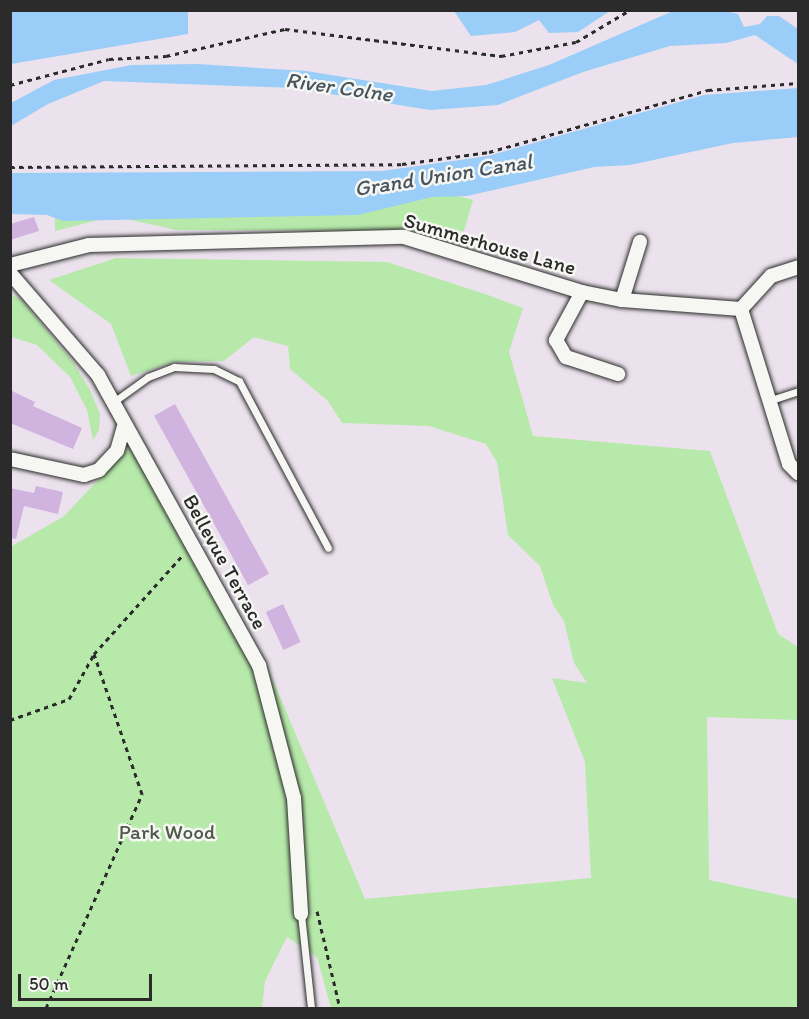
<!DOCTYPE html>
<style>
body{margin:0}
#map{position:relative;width:809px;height:1019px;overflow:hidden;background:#ebe2ed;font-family:Itim,sans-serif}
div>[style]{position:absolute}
.green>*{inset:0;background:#b7eaaa}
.water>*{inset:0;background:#9acdf7}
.building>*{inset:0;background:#d1b3e0;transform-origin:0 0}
.path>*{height:3px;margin-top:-1.5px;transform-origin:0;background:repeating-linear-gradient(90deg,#2b2b2b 0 4.5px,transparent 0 9px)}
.roads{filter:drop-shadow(0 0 2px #2b2b2b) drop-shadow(0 0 2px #2b2b2b)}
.service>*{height:7px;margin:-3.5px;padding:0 3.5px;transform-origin:3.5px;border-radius:3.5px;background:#f6f6f2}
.minor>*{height:14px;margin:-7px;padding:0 7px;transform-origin:7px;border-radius:7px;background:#f6f6f2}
span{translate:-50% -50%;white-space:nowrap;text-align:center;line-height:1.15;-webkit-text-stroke:5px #f6f6f2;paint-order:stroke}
.street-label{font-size:21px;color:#2b2b2b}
.park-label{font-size:21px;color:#4e5b4b}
.water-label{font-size:22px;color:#47545e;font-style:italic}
.frame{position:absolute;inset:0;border:12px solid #2b2b2b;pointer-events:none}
.scale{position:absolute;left:18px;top:974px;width:134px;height:27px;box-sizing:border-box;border:3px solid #2b2b2b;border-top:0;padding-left:8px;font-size:18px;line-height:21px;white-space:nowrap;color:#2b2b2b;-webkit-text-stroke:4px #f6f6f2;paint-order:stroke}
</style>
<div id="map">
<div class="green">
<div style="clip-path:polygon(422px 186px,473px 200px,464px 231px,176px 230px,113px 216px,55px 231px,55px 218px,123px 191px)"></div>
<div style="clip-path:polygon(116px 258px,387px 262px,488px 295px,523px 308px,509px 352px,533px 436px,710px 451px,778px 634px,798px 647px,798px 720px,707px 717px,709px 880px,798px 899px,798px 1008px,331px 1008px,317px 957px,287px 937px,265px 981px,262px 1008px,11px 1008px,10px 547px,63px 517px,136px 440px,267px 666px,365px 899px,591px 878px,585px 762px,552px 678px,587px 683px,574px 663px,564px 621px,553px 605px,540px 566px,508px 535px,497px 462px,486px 444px,429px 426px,342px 423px,328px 401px,290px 369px,288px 346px,254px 337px,224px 361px,175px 362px,131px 376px,111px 324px,49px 280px)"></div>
<div style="clip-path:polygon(11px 295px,21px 299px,73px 362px,90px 390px,100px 414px,99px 430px,93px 440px,87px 410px,70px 377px,37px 345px,11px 337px)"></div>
</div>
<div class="water">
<div style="clip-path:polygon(11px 10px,188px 11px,188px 34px,11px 64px)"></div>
<div style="clip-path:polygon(454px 11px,610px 11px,578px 32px,549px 33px,539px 20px,515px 32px,471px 36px)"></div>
<div style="clip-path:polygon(673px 11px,725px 11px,738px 14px,744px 27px,760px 24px,767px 16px,779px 16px,798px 29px,798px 64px,755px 35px,726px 43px,670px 46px,583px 72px,498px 105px,430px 110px,293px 88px,104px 81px,48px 104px,11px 126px,11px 103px,54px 80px,132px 65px,198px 64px,306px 71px,432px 91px,486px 85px,549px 65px)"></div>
<div style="clip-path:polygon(798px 88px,798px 137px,733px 143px,630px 165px,594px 167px,467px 196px,432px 197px,358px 215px,64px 221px,47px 215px,11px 214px,11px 173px,382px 171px,488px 156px,704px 95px)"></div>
</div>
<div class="building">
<div style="clip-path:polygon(34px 217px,39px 231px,10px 240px,10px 224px)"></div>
<div style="clip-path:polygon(10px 390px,35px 402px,33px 406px,82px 428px,73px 449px,10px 423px)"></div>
<div style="left:175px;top:404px;width:194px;height:24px;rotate:61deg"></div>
<div style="clip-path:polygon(36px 486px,63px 492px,58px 514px,24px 506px,16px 539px,10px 538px,10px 488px,34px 493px)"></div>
<div style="left:283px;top:604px;width:42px;height:19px;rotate:65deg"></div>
</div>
<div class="path">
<div style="left:10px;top:85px;width:102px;rotate:-14.7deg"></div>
<div style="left:109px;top:59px;width:57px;rotate:-3deg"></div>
<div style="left:166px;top:56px;width:122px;rotate:-12.8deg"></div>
<div style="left:285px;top:29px;width:218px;rotate:7.1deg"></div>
<div style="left:501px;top:56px;width:76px;rotate:-10.6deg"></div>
<div style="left:576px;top:42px;width:63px;rotate:-30.7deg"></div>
<div style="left:10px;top:167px;width:392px;rotate:-0.4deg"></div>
<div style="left:402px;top:164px;width:88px;rotate:-7.9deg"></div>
<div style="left:489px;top:152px;width:228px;rotate:-15.8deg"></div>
<div style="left:708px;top:90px;width:90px;rotate:-4.4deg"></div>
<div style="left:10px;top:720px;width:63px;rotate:-19.6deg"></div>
<div style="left:69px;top:699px;width:51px;rotate:-60.9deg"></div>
<div style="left:317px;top:911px;width:100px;rotate:76.7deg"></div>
<div style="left:46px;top:1008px;width:235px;rotate:-65.8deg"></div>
<div style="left:142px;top:794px;width:148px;rotate:-108.9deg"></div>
<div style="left:94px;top:654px;width:132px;rotate:-48.1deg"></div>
</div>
<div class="roads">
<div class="service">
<div style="left:771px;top:400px;width:28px;rotate:-18deg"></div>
<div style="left:112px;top:403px;width:44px;rotate:-35.8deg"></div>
<div style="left:148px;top:377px;width:28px;rotate:-21deg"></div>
<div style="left:174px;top:367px;width:40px;rotate:2.9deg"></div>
<div style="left:214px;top:369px;width:28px;rotate:26deg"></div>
<div style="left:239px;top:381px;width:189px;rotate:61.9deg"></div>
<div style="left:301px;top:914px;width:95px;rotate:83.9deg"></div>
</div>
<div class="minor">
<div style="left:10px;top:265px;width:81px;rotate:-14.2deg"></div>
<div style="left:89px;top:245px;width:315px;rotate:-1.5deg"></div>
<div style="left:404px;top:237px;width:186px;rotate:17.2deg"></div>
<div style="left:582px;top:292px;width:41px;rotate:11.3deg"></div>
<div style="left:622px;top:300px;width:119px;rotate:4.3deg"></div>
<div style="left:741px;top:309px;width:45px;rotate:-47.7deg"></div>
<div style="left:771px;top:276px;width:28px;rotate:-18deg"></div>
<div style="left:10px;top:273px;width:135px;rotate:49.2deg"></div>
<div style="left:98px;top:375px;width:332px;rotate:61deg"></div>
<div style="left:259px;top:665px;width:138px;rotate:75.3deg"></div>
<div style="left:294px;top:798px;width:116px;rotate:86.5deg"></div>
<div style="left:582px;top:292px;width:55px;rotate:118.4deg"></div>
<div style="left:556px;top:340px;width:20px;rotate:60deg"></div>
<div style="left:566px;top:357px;width:55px;rotate:18.1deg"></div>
<div style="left:622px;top:300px;width:61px;rotate:-72.8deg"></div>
<div style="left:741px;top:309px;width:162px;rotate:72.8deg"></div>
<div style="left:789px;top:464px;width:13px;rotate:45deg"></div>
<div style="left:10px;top:459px;width:76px;rotate:12.2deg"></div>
<div style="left:84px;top:475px;width:16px;rotate:-18deg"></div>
<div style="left:99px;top:470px;width:26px;rotate:-47deg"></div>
<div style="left:117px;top:451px;width:26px;rotate:-74deg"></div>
</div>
</div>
<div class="street-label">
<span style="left:490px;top:244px;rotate:16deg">Summerhouse Lane</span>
<span style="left:225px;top:562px;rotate:61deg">Bellevue Terrace</span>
</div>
<div class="park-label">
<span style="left:167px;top:832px">Park Wood</span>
</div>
<div class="water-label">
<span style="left:339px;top:87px;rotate:8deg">River Colne</span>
<span style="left:443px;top:175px;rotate:-9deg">Grand Union Canal</span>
</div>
<div class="frame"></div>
<div class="scale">50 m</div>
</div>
